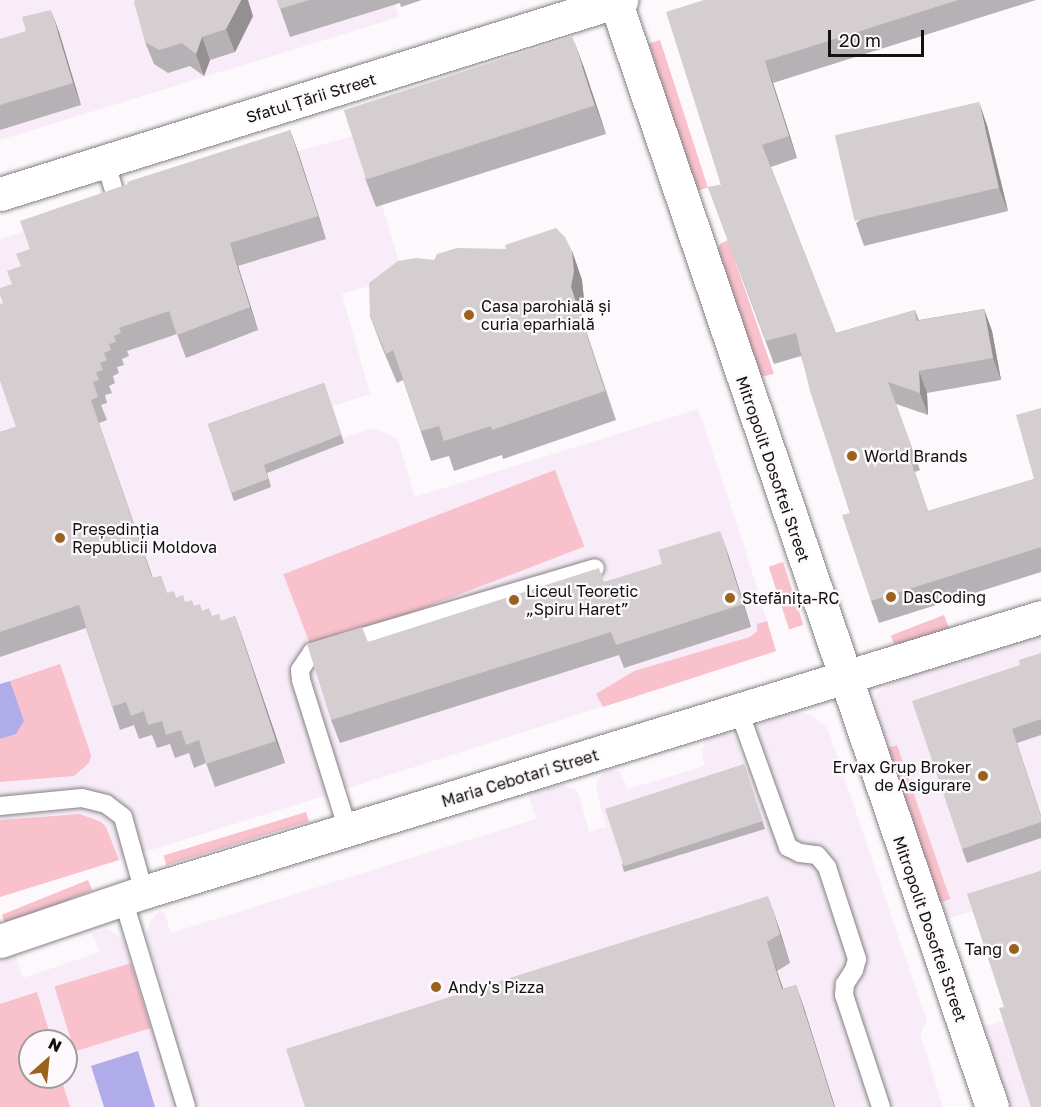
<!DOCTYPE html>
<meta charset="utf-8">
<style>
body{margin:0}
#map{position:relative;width:1041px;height:1107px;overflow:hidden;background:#fcf8fc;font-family:"Golos Text",sans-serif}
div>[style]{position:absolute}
.built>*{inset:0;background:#f7ecf7}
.green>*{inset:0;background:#f8c1cb;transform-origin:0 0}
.water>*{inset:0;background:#b0acea}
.roads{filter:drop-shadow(0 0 2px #858185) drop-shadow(0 0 2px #858185)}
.lane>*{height:18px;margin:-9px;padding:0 9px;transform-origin:9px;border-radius:9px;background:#fff}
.street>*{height:33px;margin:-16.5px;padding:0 16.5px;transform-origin:16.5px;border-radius:16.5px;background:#fff}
.secondary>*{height:33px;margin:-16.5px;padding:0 16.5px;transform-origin:16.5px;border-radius:16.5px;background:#fff}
.wall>*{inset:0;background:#b6b1b4}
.shaded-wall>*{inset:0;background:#949092}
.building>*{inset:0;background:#d4ced1;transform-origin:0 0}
.dots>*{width:16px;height:16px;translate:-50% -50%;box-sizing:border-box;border:3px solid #fcf8fc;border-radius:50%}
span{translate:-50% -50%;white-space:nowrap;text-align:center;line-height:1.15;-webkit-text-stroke:4.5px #fcf8fc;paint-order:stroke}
.street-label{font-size:16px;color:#121011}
.poi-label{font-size:16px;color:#121011}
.left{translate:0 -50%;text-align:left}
.right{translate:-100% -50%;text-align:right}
.north{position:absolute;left:18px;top:1029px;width:60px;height:60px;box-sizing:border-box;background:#fcf8fc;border:2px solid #9e9b9e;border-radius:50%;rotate:27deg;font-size:16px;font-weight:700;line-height:24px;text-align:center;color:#121011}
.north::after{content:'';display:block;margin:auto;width:21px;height:27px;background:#9a611f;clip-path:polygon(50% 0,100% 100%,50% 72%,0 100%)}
.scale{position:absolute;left:828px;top:30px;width:96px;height:27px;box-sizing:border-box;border:3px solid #121011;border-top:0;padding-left:8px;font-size:18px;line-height:21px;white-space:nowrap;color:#121011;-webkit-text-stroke:4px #fcf8fc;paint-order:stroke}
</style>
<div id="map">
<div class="built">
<div style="clip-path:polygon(0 0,394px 0,399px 17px,0 140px)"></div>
<div style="clip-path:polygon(353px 136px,376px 207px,382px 205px,403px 276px,342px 294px,370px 394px,333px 406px,343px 438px,373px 428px,397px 438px,415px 497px,698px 409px,745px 549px,776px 651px,327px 795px,0 897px,0 239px,133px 197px)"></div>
<div style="clip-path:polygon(1041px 632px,1041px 892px,937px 921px,870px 710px,878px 693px,896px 679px)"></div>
<div style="clip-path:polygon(evenodd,791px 711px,810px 715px,827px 727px,927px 1021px,920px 1034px,943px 1107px,0 1107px,0 959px,15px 954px,23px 978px,100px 952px,92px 933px,109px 929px,122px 938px,127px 949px,151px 1028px,173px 1020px,146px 935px,151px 920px,160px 911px,164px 912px,171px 933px,536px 819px,528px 793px,562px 785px,575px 789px,579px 795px,589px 832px,606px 827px,596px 788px,599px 778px,608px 769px,620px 772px,628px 789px,705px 766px,702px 753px,705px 740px,710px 736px,725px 732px,732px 735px,736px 742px,745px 768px,763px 763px,756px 736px,757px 729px,767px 718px,791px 711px,30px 1041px,66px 1041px,66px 1077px,30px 1077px,30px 1041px)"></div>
<div style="clip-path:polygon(1041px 1011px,1041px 1107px,1001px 1107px,975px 1029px)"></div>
</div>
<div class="green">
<div style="left:660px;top:40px;width:155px;height:12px;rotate:72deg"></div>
<div style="clip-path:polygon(728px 240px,774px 374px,760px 377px,717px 250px,720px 244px)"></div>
<div style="left:555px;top:470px;width:82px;height:291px;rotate:69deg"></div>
<div style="left:783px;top:562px;width:66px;height:15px;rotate:72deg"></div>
<div style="left:944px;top:615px;width:14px;height:57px;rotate:69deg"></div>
<div style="clip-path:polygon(767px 621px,776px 651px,603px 707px,596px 694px,634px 671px,750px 637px,757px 631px,757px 624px)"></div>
<div style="clip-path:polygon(60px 664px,91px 755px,89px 763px,74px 776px,0 782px,0 739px,16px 734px,23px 721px,10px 681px)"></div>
<div style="left:897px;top:745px;width:163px;height:11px;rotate:71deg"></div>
<div style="left:306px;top:812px;width:10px;height:149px;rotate:73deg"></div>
<div style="clip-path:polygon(80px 814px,101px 822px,106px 827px,119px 860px,0 897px,0 820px)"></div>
<div style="left:88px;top:880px;width:11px;height:93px;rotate:68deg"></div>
<div style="left:131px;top:963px;width:68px;height:80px;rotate:73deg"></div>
<div style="clip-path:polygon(37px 992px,52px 1041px,30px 1041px,30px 1077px,64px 1077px,62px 1081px,70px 1107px,0 1107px,0 1004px)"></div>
</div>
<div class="water">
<div style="clip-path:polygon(10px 681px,24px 721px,16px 734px,0 739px,0 684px)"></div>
<div style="clip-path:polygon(138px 1051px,155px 1107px,104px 1107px,91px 1066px)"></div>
</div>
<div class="roads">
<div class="lane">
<div style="left:105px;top:161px;width:34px;rotate:73deg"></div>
<div style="left:739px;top:711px;width:145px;rotate:70.2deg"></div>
<div style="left:788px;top:847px;width:13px;rotate:27deg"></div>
<div style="left:800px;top:853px;width:17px;rotate:7deg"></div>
<div style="left:817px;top:855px;width:16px;rotate:50deg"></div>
<div style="left:827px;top:867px;width:97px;rotate:71.9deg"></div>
<div style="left:857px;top:959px;width:11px;rotate:105deg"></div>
<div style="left:854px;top:970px;width:17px;rotate:123deg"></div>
<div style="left:845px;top:984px;width:11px;rotate:95deg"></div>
<div style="left:844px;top:995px;width:118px;rotate:71.7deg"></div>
<div style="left:0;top:806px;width:82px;rotate:-5.6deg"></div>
<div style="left:82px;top:798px;width:25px;rotate:14deg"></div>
<div style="left:106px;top:804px;width:21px;rotate:37deg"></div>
<div style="left:123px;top:817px;width:78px;rotate:74.4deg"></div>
<div style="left:348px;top:830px;width:157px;rotate:-107.4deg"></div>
<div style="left:301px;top:680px;width:10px;rotate:-96deg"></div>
<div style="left:300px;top:670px;width:22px;rotate:-56deg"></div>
<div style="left:312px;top:652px;width:295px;rotate:-16.5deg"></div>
<div style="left:123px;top:899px;width:217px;rotate:73.1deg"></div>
</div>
<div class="street">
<div style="left:615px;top:0;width:1169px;rotate:71.19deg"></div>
<div style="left:0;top:941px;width:152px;rotate:-18.8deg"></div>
<div style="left:144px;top:892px;width:938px;rotate:-17.04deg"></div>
</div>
<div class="secondary">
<div style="left:0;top:194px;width:651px;rotate:-17.35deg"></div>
</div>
</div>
<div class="wall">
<div style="clip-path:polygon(277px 0,422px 0,401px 7px,400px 3px,290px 37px)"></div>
<div style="clip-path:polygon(704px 0,1036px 0,773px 83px,797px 158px,771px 167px,836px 333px,915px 310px,919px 320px,984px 309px,992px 331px,1001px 380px,927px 393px,928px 415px,896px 404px,920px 470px,915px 472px,928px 511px,1034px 479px,1041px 408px,1041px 572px,879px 623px,871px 601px,850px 513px,801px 356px,774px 364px,708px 187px,721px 185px)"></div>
<div style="clip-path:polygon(253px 16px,235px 52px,210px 60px,204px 76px,190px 66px,168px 73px,154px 64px,145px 42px)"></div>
<div style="clip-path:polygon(59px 32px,81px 105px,0 130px,0 39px)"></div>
<div style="clip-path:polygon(583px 65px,606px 134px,376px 207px,365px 178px)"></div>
<div style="clip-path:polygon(987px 125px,1008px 211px,864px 246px,856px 223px)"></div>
<div style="clip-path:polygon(290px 130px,298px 152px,326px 239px,238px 266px,258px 330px,186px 358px,177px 334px,127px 351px,129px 356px,122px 359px,124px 365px,117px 367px,119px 373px,113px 376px,115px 383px,109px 386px,112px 393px,105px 395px,107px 403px,101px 405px,107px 420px,99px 423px,153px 578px,161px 576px,167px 593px,222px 621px,235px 616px,285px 763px,215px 787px,206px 763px,194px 768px,189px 753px,175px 758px,170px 744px,157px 748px,152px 735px,139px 739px,134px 725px,120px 730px,86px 628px,0 657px,0 432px,16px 427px,3px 303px,30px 249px)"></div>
<div style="clip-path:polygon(506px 249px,572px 251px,582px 280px,584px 300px,581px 316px,616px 420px,503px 459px,502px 455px,454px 471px,449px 456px,431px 461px,403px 380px,397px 383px,381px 345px,370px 316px,434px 260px)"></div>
<div style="clip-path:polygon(324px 383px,344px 443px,267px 473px,271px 487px,234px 501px,208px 424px)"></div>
<div style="clip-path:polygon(728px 554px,751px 627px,624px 668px,619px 655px,340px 743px,331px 720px,368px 642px,604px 582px)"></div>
<div style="clip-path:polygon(1041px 653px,1041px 735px,1017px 743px,1041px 815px,1041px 838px,967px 863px,962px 849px,1020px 665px)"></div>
<div style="clip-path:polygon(744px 764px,765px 829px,624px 872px,622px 864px)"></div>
<div style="clip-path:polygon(778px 925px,790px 963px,777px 971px,783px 989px,796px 985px,806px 1014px,305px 1107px)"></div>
</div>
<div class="shaded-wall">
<div style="clip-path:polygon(241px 0,248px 0,253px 16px,235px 52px,226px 29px)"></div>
<div style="clip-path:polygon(51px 10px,59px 32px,81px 105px,73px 83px)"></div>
<div style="clip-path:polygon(572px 36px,583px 65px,606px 134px,595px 105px)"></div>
<div style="clip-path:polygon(202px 37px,210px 60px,204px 76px,196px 54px)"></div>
<div style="clip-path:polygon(765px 61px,773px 83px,797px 158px,789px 136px)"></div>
<div style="clip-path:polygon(979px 102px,987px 125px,1008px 211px,999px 188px)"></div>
<div style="clip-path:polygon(290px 130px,298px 152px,326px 239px,318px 216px)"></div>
<div style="clip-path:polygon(230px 243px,238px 266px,258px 330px,250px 307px)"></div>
<div style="clip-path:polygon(572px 251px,582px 280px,584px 300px,581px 316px,616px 420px,571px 287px)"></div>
<div style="clip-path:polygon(984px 309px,992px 331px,1001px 380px,993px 358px)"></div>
<div style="clip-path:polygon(919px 371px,927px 393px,928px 415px,920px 393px)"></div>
<div style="clip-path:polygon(720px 531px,728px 554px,751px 627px,743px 604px)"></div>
<div style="clip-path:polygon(235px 616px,243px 639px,285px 763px,276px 741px)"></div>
<div style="clip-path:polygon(768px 896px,778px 925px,790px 963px,780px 934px)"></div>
<div style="clip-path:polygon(767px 942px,777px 971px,793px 1018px,782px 989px)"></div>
<div style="clip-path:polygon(796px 985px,806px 1014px,835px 1107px,834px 1107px)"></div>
</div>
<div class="building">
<div style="clip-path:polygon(135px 0,241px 0,226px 29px,202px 37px,196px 54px,182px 43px,159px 50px,145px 42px,134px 2px)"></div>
<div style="clip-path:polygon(277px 0,309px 0,280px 9px)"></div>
<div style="clip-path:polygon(704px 0,958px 0,765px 61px,789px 136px,762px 145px,836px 333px,915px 310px,916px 321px,984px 309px,993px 358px,919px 371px,920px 393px,888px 382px,912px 448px,907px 450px,928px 511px,1034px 479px,1016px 415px,1041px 408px,1041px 547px,871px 601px,842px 515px,850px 513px,810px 391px,796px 333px,766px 341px,708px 187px,721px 185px,666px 12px)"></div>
<div style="clip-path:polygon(51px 10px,73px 83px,0 105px,0 39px,26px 31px,22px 17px)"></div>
<div style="left:572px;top:36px;width:73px;height:240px;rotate:72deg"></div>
<div style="left:979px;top:102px;width:88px;height:148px;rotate:77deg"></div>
<div style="clip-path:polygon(290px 130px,318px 216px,230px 243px,250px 307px,177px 335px,169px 311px,119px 328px,121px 333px,114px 336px,116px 342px,109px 344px,111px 350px,104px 353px,107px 360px,100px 363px,103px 370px,96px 372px,99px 380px,93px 382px,98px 397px,91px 400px,152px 578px,161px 576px,167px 593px,174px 591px,176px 598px,183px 595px,185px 602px,192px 600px,194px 606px,200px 604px,202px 611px,209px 608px,212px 616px,219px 614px,221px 621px,235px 616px,276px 741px,206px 764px,199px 740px,186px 745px,181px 730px,166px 735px,162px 721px,148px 725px,144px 711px,131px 716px,126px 702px,112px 707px,79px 605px,0 632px,0 432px,16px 427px,0 381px,0 304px,3px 303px,0 295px,0 288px,12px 284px,7px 271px,21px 266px,16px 254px,30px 249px,20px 221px,128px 184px,127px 182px)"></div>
<div style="clip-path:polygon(556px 228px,565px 237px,572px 251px,574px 271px,571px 287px,605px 391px,492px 430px,491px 426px,444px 441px,439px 426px,421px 431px,393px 350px,386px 354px,370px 316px,369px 283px,398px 261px,416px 258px,434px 260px,437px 254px,457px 248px,506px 249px,505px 245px)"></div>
<div style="clip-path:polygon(324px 383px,341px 435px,264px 465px,268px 479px,231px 493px,208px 424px)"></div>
<div style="clip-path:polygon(720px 531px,743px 604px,616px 645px,611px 632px,331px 720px,307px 644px,362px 627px,368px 642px,599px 568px,604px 582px,662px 564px,658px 550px)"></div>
<div style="clip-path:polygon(1041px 653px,1041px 719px,1012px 729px,1041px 816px,1041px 822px,962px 849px,912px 701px,1020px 665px,1019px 660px)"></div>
<div style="left:744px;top:764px;width:60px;height:146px;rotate:72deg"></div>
<div style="clip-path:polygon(1040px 871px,1041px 871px,1041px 1107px,1031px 1107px,999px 1008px,1004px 1007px,967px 894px)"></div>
<div style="clip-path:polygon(768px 896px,780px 934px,767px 942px,782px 989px,796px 985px,834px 1107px,305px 1107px,286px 1049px)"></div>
</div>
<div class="dots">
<div style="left:469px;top:315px;background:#9a611f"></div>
<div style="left:852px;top:456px;background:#9a611f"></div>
<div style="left:60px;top:538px;background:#9a611f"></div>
<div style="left:891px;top:597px;background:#9a611f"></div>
<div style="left:730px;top:598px;background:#9a611f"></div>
<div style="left:514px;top:600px;background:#9a611f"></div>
<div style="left:983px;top:776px;background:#9a611f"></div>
<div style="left:1014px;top:949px;background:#9a611f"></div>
<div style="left:436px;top:987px;background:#9a611f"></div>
</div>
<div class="street-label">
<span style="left:311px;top:98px;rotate:-17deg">Sfatul Țării Street</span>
<span style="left:773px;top:469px;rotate:71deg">Mitropolit Dosoftei Street</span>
<span style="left:520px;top:778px;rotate:-17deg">Maria Cebotari Street</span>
<span style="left:930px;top:929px;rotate:71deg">Mitropolit Dosoftei Street</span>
</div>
<div class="poi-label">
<span class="left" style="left:481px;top:315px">Casa parohială și<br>curia eparhială</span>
<span class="left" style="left:864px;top:456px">World Brands</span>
<span class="left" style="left:72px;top:538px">Președinția<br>Republicii Moldova</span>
<span class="left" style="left:526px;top:600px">Liceul Teoretic<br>„Spiru Haret”</span>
<span class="left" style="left:903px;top:597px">DasCoding</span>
<span class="left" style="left:742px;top:598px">Stefănița-RC</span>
<span class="right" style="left:971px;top:776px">Ervax Grup Broker<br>de Asigurare</span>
<span class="right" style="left:1002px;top:949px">Tang</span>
<span class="left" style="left:448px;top:987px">Andy's Pizza</span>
</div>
<div class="north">N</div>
<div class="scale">20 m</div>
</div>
